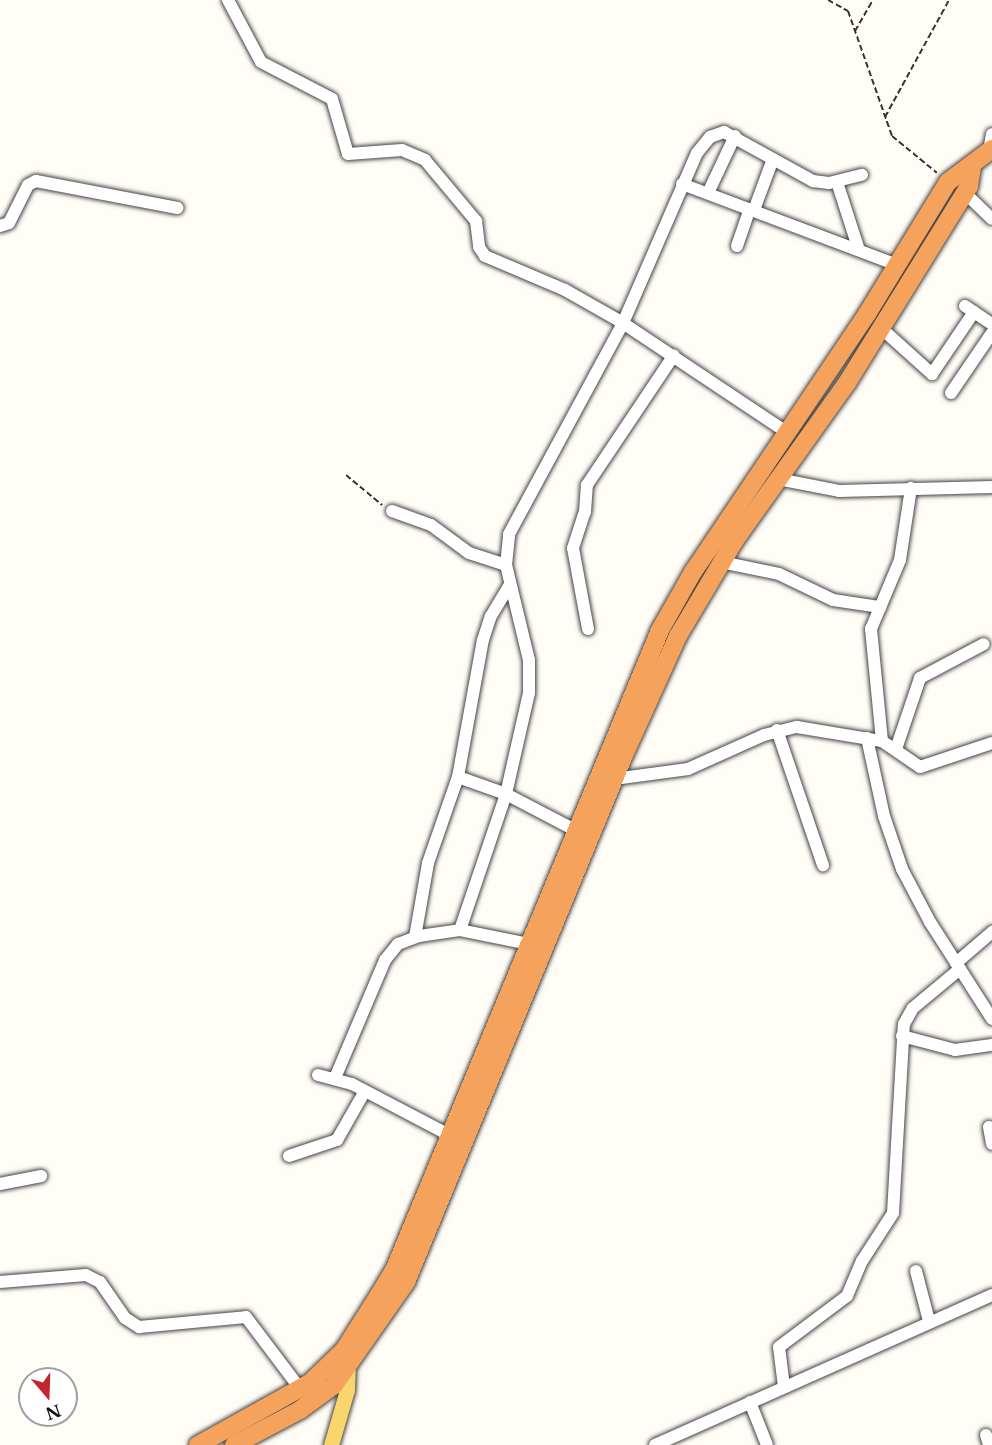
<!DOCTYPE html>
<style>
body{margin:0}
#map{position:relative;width:992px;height:1445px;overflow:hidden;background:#fffdf5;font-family:"Libre Baskerville",serif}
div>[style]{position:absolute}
.path>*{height:2px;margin-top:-1px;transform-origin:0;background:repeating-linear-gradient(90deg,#333 0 6px,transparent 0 9px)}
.roads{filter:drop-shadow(0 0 2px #444) drop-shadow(0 0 2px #444)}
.minor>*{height:12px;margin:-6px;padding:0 6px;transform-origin:6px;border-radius:6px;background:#fff}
.major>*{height:15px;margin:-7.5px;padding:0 7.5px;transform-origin:7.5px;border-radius:7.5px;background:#f9d66b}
.highway>*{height:18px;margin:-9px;padding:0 9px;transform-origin:9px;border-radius:9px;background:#f5a25d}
span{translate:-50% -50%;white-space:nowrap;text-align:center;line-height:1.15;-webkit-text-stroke:6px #fff;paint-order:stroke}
.north{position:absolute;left:18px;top:1367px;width:60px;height:60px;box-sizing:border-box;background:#fff;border:2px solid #a0a0a0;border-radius:50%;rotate:161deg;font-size:16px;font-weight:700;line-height:24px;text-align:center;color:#111}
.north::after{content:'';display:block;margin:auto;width:21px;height:27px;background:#c4262e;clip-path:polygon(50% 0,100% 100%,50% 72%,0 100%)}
</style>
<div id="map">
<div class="path">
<div style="left:828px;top:0;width:23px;rotate:29deg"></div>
<div style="left:848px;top:11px;width:133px;rotate:70.6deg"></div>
<div style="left:892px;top:136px;width:58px;rotate:39.4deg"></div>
<div style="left:855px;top:31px;width:36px;rotate:-60deg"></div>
<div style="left:885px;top:117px;width:133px;rotate:-61.3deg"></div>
<div style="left:346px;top:475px;width:47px;rotate:39.8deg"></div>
</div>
<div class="roads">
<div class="minor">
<div style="left:228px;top:0;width:70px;rotate:62deg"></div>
<div style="left:261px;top:62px;width:80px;rotate:27.5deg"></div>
<div style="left:332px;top:99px;width:57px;rotate:73.8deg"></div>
<div style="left:348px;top:154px;width:54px;rotate:-4.2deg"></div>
<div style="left:402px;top:150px;width:25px;rotate:23deg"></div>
<div style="left:425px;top:160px;width:80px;rotate:50.1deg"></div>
<div style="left:476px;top:221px;width:26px;rotate:83deg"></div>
<div style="left:479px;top:247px;width:11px;rotate:56deg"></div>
<div style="left:485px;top:256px;width:87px;rotate:23deg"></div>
<div style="left:565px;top:290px;width:67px;rotate:29.6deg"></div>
<div style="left:623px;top:323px;width:198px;rotate:33.7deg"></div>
<div style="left:989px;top:151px;width:17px;rotate:-80deg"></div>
<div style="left:837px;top:182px;width:71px;rotate:72.1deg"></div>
<div style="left:682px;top:184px;width:231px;rotate:20.6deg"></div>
<div style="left:708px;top:193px;width:63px;rotate:-64.7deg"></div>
<div style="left:965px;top:193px;width:37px;rotate:44deg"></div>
<div style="left:754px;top:210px;width:54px;rotate:-69.6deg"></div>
<div style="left:0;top:226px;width:9px;rotate:-18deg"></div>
<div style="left:9px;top:223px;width:42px;rotate:-63.4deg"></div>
<div style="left:28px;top:185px;width:9px;rotate:-27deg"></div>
<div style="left:36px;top:181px;width:144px;rotate:10.8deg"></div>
<div style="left:737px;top:246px;width:39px;rotate:-71deg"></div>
<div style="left:965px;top:306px;width:32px;rotate:34deg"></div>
<div style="left:881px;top:328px;width:69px;rotate:42deg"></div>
<div style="left:932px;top:374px;width:75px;rotate:-55.9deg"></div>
<div style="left:951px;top:393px;width:73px;rotate:-55.7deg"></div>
<div style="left:778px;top:479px;width:62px;rotate:11.1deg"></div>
<div style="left:839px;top:491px;width:153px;rotate:-1.5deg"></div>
<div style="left:392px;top:511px;width:41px;rotate:19.7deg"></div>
<div style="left:431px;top:525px;width:47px;rotate:36.4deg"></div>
<div style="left:469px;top:553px;width:39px;rotate:18deg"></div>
<div style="left:721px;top:562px;width:59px;rotate:11.7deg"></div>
<div style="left:779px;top:574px;width:60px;rotate:25.7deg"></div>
<div style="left:833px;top:600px;width:48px;rotate:8.5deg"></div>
<div style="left:588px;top:629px;width:82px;rotate:-100.5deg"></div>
<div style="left:573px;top:548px;width:38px;rotate:-72deg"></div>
<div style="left:585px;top:512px;width:27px;rotate:-86deg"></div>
<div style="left:587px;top:485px;width:156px;rotate:-56.2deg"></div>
<div style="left:777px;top:730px;width:143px;rotate:71.2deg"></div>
<div style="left:867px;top:738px;width:80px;rotate:77.7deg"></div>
<div style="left:884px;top:816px;width:56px;rotate:71.2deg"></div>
<div style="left:902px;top:869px;width:60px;rotate:62.2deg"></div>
<div style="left:930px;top:922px;width:115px;rotate:57.4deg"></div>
<div style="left:882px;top:741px;width:113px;rotate:-95.6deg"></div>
<div style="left:871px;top:629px;width:75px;rotate:-67.2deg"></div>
<div style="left:900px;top:560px;width:73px;rotate:-81.3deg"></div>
<div style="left:896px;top:749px;width:75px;rotate:-71.3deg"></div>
<div style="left:920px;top:678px;width:72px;rotate:-28deg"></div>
<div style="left:458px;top:777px;width:51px;rotate:19.5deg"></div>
<div style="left:506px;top:794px;width:78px;rotate:27.6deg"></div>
<div style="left:614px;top:779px;width:75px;rotate:-7.7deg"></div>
<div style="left:688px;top:769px;width:83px;rotate:-24.1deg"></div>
<div style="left:764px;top:735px;width:34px;rotate:-14deg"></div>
<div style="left:797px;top:727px;width:86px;rotate:9.4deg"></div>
<div style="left:882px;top:741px;width:46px;rotate:34.4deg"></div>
<div style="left:920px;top:767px;width:76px;rotate:-18.4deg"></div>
<div style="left:460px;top:930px;width:144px;rotate:-71.3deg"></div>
<div style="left:506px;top:794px;width:104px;rotate:-77.2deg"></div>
<div style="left:529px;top:693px;width:33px;rotate:-90deg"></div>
<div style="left:529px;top:660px;width:98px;rotate:-103.6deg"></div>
<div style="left:506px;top:565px;width:31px;rotate:-84deg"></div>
<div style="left:509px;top:534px;width:240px;rotate:-61.6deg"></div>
<div style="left:623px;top:323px;width:185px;rotate:-66.5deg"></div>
<div style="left:697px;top:153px;width:21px;rotate:-51deg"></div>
<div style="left:710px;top:137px;width:15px;rotate:-20deg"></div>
<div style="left:724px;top:132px;width:102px;rotate:28.8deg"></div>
<div style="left:813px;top:181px;width:16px;rotate:7deg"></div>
<div style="left:829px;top:183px;width:34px;rotate:-14deg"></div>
<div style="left:415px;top:937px;width:75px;rotate:-80deg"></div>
<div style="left:428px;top:863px;width:91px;rotate:-70.8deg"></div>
<div style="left:458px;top:777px;width:139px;rotate:-79.7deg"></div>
<div style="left:483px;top:640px;width:25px;rotate:-72deg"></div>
<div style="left:491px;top:616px;width:37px;rotate:-59deg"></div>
<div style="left:956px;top:963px;width:48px;rotate:-40.7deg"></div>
<div style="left:902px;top:1036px;width:55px;rotate:14.8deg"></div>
<div style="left:955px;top:1050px;width:37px;rotate:-8deg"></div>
<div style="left:318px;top:1075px;width:35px;rotate:15deg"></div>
<div style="left:352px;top:1084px;width:110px;rotate:27.7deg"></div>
<div style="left:335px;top:1078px;width:128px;rotate:-67deg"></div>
<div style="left:385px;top:960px;width:21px;rotate:-51deg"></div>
<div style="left:398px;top:944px;width:22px;rotate:-21deg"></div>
<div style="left:419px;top:936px;width:41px;rotate:-8.3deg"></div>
<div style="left:460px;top:930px;width:70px;rotate:11.5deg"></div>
<div style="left:989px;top:1127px;width:17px;rotate:80deg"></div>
<div style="left:289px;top:1156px;width:51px;rotate:-18.4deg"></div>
<div style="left:337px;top:1140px;width:56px;rotate:-60.3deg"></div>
<div style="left:0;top:1184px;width:42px;rotate:-11deg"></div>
<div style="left:916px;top:1271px;width:52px;rotate:75.4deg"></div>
<div style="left:0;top:1282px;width:86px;rotate:-4.7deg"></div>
<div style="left:86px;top:1275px;width:16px;rotate:27deg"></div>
<div style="left:100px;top:1282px;width:44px;rotate:55.2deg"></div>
<div style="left:125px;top:1318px;width:17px;rotate:33deg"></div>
<div style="left:139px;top:1327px;width:107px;rotate:-5.3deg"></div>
<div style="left:246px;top:1317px;width:91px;rotate:53deg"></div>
<div style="left:784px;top:1387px;width:40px;rotate:-97.1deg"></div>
<div style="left:779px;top:1347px;width:85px;rotate:-36.9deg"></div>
<div style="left:847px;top:1296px;width:38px;rotate:-67deg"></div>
<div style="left:862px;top:1261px;width:57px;rotate:-57.1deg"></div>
<div style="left:893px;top:1213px;width:189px;rotate:-86.7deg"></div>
<div style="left:904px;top:1024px;width:18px;rotate:-61deg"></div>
<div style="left:913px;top:1008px;width:61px;rotate:-39.7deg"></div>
<div style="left:750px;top:1402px;width:46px;rotate:68.4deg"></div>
<div style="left:986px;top:1435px;width:10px;rotate:73deg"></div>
<div style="left:655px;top:1445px;width:369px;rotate:-24deg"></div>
</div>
<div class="major">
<div style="left:331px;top:1445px;width:57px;rotate:-73.8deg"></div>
<div style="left:347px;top:1390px;width:29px;rotate:-88deg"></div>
</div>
<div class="highway">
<div style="left:198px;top:1445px;width:128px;rotate:-29deg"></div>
<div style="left:310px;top:1383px;width:47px;rotate:-44.1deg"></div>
<div style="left:344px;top:1350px;width:65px;rotate:-57.5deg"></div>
<div style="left:379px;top:1295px;width:31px;rotate:-59deg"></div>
<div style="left:395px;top:1268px;width:691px;rotate:-67.44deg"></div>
<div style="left:660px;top:630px;width:67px;rotate:-60.4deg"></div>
<div style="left:693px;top:572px;width:311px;rotate:-56deg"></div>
<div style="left:867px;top:314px;width:155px;rotate:-58.5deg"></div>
<div style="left:948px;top:182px;width:55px;rotate:-36.9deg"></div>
<div style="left:234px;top:1445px;width:75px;rotate:-27.9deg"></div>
<div style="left:300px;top:1410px;width:42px;rotate:-36.3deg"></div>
<div style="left:334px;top:1385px;width:126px;rotate:-55deg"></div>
<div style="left:406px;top:1282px;width:570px;rotate:-67.53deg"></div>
<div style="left:624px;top:755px;width:131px;rotate:-65.6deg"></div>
<div style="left:678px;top:636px;width:112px;rotate:-59.3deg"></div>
<div style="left:735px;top:540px;width:193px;rotate:-54.5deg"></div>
<div style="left:847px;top:383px;width:232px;rotate:-58.2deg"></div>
<div style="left:969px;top:186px;width:20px;rotate:-81deg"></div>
</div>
</div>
<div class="north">N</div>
</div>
